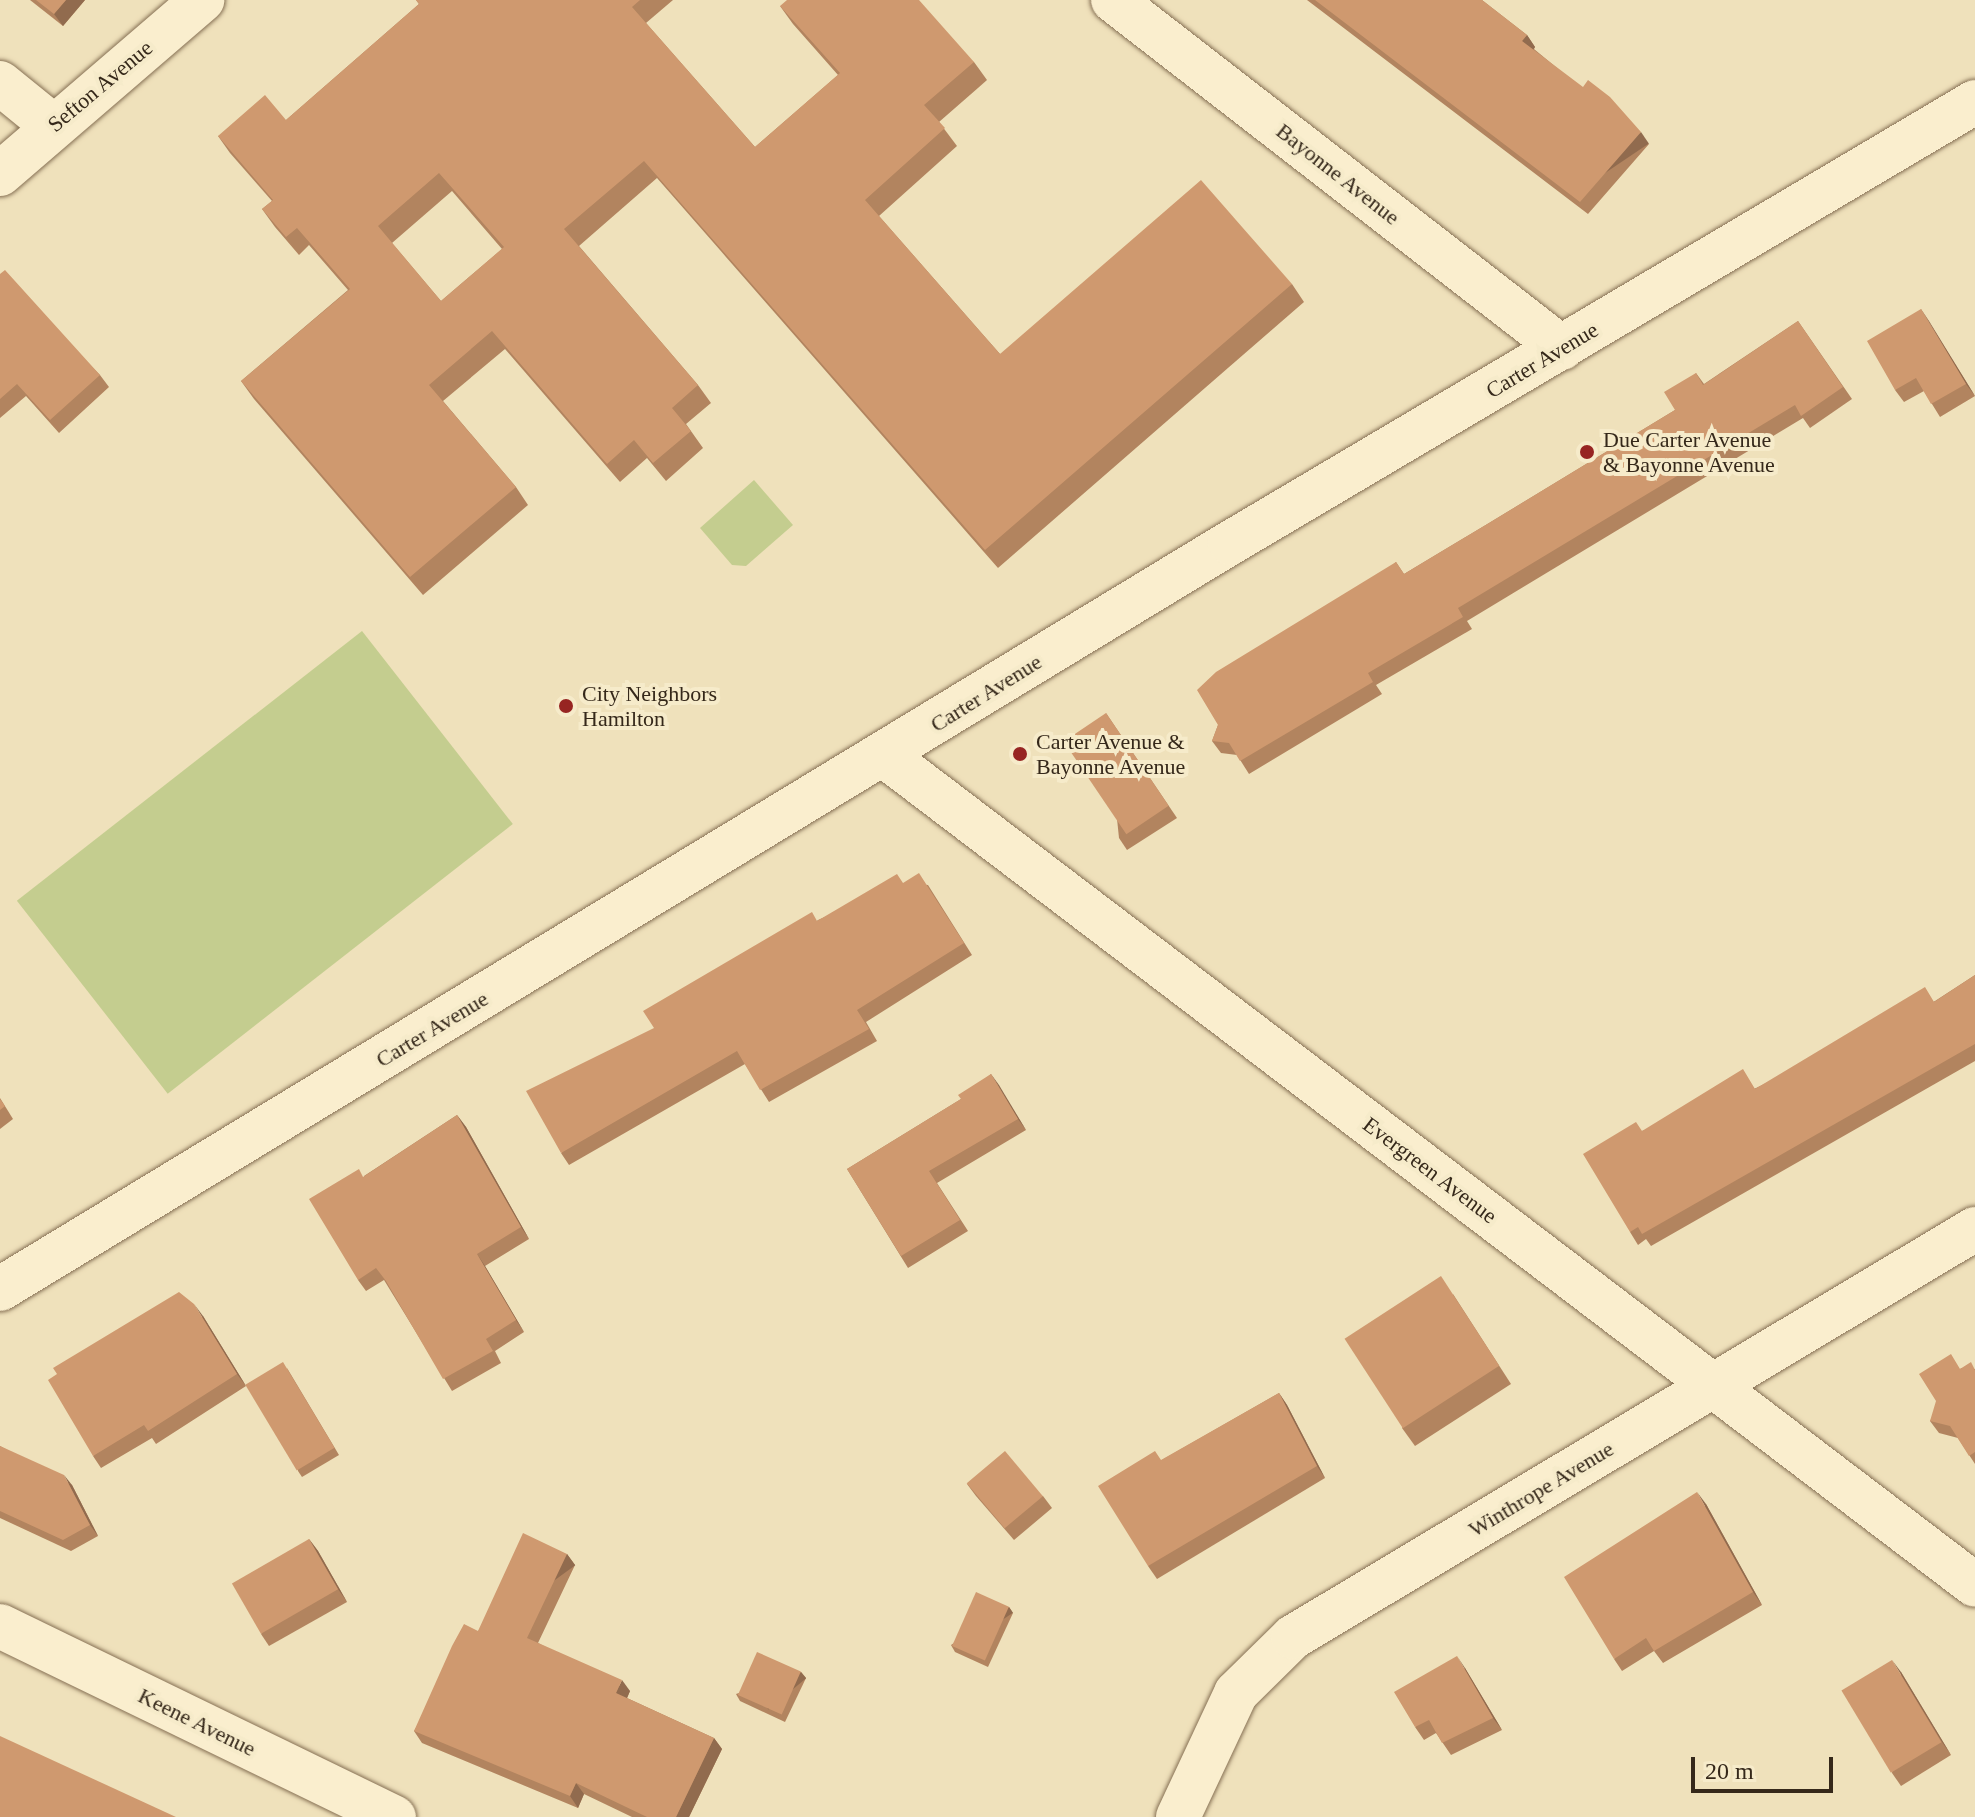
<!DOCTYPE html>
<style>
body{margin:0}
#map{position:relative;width:1975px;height:1817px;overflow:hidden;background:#efe1bb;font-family:Georgia,serif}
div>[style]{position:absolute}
.green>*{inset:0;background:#c4cd8f;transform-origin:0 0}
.roads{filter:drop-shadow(0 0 2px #867054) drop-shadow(0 0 2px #867054)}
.minor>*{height:44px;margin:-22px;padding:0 22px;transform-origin:22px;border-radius:22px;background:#faeece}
.wall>*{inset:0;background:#b2845f}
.shaded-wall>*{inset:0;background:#916b4e;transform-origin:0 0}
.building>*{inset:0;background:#cf996f;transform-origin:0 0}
.dots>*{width:22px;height:22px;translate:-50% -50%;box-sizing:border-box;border:4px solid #f6ebca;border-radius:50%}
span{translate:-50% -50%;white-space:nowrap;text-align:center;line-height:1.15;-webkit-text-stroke:8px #f6ebca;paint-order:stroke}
.street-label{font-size:22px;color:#35281a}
.poi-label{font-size:22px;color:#35281a}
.left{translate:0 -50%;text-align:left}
.scale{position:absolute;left:1691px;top:1757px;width:142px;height:36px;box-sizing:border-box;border:4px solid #35281a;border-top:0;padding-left:10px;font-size:24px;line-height:28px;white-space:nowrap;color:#35281a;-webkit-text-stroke:6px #f6ebca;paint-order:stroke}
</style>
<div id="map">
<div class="green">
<div style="clip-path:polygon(754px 480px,793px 525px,746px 566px,732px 565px,700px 528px)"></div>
<div style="left:362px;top:631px;width:245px;height:438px;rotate:52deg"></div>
</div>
<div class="roads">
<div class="minor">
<div style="left:1113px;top:0;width:568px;rotate:37.78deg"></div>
<div style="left:0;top:83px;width:68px;rotate:39.1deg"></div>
<div style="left:0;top:174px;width:267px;rotate:-40.7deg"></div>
<div style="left:885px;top:756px;width:1369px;rotate:37.25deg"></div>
<div style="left:0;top:1289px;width:1439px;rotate:-31.24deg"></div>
<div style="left:1230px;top:543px;width:866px;rotate:-30.62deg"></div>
<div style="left:0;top:1626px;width:438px;rotate:25.9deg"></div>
<div style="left:1178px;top:1817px;width:137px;rotate:-64.9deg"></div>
<div style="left:1236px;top:1693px;width:80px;rotate:-44.5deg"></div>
<div style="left:1293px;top:1637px;width:795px;rotate:-30.89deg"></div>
</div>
</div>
<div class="wall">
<div style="clip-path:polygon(30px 0,85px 0,63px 26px)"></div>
<div style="clip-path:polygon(evenodd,416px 0,673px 0,646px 23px,755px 147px,838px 75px,793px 24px,780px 6px,974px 62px,987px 80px,939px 122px,957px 146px,879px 216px,1000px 354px,1292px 284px,1304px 302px,998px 568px,657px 178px,579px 246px,698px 385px,711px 403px,686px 424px,703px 448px,666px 481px,647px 458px,620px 482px,505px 349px,443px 401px,516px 487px,528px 505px,423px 595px,254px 399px,241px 381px,348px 290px,309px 245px,299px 255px,275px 227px,262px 209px,272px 201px,230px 153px,218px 136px,286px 120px,419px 4px,416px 0,452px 191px,502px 249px,441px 301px,392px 243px,452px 191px)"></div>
<div style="clip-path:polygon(1307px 0,1482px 0,1527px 35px,1535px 47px,1534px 49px,1649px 144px,1588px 214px)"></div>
<div style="clip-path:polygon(0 274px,100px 375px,109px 387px,59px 433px,26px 396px,0 418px)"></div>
<div style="clip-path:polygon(1921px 309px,1975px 396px,1940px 417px,1924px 391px,1904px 402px,1895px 390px)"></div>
<div style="clip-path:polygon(1798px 321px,1852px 399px,1810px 428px,1803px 418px,1467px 621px,1472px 629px,1376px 685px,1382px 694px,1249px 774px,1237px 755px,1221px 753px,1212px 741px,1218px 725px,1396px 562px,1404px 574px,1489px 523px,1675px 410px,1696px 373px,1704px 384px)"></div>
<div style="clip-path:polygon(1106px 713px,1177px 818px,1127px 850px,1119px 838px)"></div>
<div style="clip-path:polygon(903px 883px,928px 885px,972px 955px,866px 1022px,877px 1041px,769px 1102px,745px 1064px,569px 1165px,561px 1153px,818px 920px)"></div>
<div style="clip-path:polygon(1975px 975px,1975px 1061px,1651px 1246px,1646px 1239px,1638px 1245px,1630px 1232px,1642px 1131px,1756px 1088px,1935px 1001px)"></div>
<div style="clip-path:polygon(991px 1074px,1026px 1130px,937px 1183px,968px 1231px,908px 1268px,847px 1169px,961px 1099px)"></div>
<div style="clip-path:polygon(0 1098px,13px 1119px,0 1129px)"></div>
<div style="clip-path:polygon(457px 1115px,466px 1127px,529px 1239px,485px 1266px,524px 1332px,495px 1351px,501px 1363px,452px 1391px,384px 1280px,366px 1291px,358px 1280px,364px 1176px)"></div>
<div style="clip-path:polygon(1453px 1294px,1511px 1384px,1415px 1446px,1402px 1428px)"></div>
<div style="clip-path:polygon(203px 1316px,246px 1386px,156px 1444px,152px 1438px,101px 1468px,93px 1456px)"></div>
<div style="clip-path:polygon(287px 1368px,339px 1455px,302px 1477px,298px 1471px)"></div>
<div style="clip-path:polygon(1961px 1368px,1975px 1369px,1975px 1464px,1958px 1438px,1939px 1433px,1930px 1421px)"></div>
<div style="clip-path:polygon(1279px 1393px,1287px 1405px,1325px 1478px,1157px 1579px,1148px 1566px,1162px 1460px)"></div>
<div style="clip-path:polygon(0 1446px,72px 1485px,98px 1536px,71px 1551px,0 1518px)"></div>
<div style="clip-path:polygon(967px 1484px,1043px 1496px,1052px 1508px,1014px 1540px,976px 1496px)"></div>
<div style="clip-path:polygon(1706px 1504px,1762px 1605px,1663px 1663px,1654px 1651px,1622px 1671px,1614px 1659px)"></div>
<div style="clip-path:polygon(309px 1539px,318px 1551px,347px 1602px,269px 1646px,261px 1634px)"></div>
<div style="clip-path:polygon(567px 1554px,575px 1565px,538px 1643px,630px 1691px,627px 1698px,714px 1738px,722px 1749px,689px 1817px,632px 1817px,584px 1794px,578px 1808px,422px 1743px,414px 1731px,478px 1631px)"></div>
<div style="clip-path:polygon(1009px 1607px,1013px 1613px,988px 1667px,955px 1652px,951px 1645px)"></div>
<div style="clip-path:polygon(1465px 1668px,1502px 1730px,1451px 1755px,1436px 1733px,1424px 1740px,1415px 1727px)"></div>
<div style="clip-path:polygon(801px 1672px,806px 1678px,785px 1722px,740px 1701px,736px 1694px)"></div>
<div style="clip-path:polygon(1901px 1672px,1951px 1755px,1901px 1786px,1892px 1773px)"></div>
</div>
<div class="shaded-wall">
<div style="clip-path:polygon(66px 0,85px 0,63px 26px,54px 14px)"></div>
<div style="clip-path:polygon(1527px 35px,1535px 47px,1531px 53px,1522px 41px)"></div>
<div style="left:1641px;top:132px;width:14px;height:93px;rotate:56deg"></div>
<div style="clip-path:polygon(1921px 309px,1929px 321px,1975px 396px,1966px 384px)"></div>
<div style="clip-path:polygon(991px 1074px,999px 1085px,1026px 1130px,1018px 1119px)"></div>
<div style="clip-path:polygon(457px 1115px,466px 1127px,529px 1239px,521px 1227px)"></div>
<div style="clip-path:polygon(477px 1254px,485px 1266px,524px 1332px,516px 1320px)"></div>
<div style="clip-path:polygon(194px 1304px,203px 1316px,246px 1386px,237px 1374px)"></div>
<div style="clip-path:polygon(1279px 1393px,1287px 1405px,1325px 1478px,1317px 1466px)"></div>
<div style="clip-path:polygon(64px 1475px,72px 1485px,98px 1536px,90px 1525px)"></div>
<div style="clip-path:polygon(1697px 1492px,1706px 1504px,1762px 1605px,1753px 1592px)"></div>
<div style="clip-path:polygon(309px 1539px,318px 1551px,347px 1602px,338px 1589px)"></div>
<div style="left:567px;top:1554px;width:14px;height:93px;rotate:54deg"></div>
<div style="left:1009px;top:1607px;width:7px;height:60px;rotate:56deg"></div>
<div style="clip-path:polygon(1457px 1656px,1465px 1668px,1502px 1730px,1493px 1718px)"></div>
<div style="clip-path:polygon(1892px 1660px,1901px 1672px,1951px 1755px,1942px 1742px)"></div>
<div style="left:801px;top:1672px;width:8px;height:49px;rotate:50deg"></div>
<div style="clip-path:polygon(622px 1680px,630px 1691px,624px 1705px,616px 1693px)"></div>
<div style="clip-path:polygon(714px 1738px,722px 1749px,689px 1817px,676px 1817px)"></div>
<div style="clip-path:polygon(576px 1783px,584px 1794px,578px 1808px,570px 1796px)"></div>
</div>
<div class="building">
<div style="clip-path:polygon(36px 0,66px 0,54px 14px)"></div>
<div style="clip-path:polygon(evenodd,416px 0,640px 0,632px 7px,755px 147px,840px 73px,780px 6px,787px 0,919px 0,974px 62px,924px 105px,945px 128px,865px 200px,1000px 354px,1201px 180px,1292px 284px,985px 550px,644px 161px,564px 229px,698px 385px,672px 408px,691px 431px,653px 463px,634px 440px,607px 464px,492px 331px,429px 385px,516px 487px,410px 577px,241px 381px,350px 289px,297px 228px,286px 237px,262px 209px,273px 200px,218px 136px,265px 95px,286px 120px,419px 4px,416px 0,439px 173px,504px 247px,441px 301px,378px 226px,439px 173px)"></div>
<div style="clip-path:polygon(1315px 0,1482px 0,1527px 35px,1522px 41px,1583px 87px,1588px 80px,1610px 97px,1641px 132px,1580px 202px)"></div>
<div style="clip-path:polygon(5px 270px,100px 375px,50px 420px,17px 384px,0 399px,0 274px)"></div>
<div style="clip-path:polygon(1921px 309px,1966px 384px,1931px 404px,1916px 378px,1895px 390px,1867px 341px)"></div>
<div style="clip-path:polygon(1798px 321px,1843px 387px,1801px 416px,1795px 405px,1458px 608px,1463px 617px,1368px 673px,1373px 682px,1240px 761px,1229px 743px,1212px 741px,1218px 725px,1197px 690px,1216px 672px,1396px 562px,1404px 574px,1489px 523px,1675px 410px,1664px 392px,1696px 373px,1703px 385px)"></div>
<div style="left:1106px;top:713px;width:112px;height:51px;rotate:56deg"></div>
<div style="clip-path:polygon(919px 873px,964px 943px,857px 1010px,869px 1029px,760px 1090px,737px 1051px,561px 1153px,526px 1091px,654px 1028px,643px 1011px,812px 912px,817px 921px,897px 874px,903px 883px)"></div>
<div style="clip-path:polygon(1975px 975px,1975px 1044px,1642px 1234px,1638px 1227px,1630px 1232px,1583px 1154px,1636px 1122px,1642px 1131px,1743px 1069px,1755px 1089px,1925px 987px,1934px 1002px)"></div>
<div style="clip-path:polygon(991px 1074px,1018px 1119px,929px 1171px,960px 1220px,901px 1256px,847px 1169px,961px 1099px,958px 1095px)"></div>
<div style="clip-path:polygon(0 1099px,5px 1106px,0 1110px)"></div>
<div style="clip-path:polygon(457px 1115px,521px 1227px,477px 1254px,516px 1320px,486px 1339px,493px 1351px,443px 1379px,386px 1281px,376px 1268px,358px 1280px,309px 1199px,359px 1169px,363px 1177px)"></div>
<div style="left:1441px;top:1276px;width:107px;height:115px;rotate:57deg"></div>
<div style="clip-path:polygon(179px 1292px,194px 1304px,237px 1374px,148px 1431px,144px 1425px,93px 1456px,48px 1380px,57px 1374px,53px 1368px)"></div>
<div style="clip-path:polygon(1951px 1354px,1960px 1369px,1971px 1362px,1975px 1370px,1975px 1452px,1969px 1456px,1950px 1426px,1930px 1421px,1936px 1401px,1919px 1374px)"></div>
<div style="left:283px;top:1362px;width:100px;height:44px;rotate:59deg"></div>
<div style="clip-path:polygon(1279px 1393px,1317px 1466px,1148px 1566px,1098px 1486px,1155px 1451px,1161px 1460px)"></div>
<div style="clip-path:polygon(0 1446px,64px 1475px,90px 1525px,63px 1540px,0 1511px)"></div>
<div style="left:1005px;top:1451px;width:59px;height:50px;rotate:50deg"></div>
<div style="clip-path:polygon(1697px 1492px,1753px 1592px,1654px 1651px,1646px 1638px,1614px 1659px,1564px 1577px)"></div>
<div style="clip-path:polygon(523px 1533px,567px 1554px,527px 1638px,622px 1680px,616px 1693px,714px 1738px,676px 1817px,647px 1817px,576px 1783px,570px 1796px,414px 1731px,452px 1646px,464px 1624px,478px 1631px)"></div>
<div style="left:309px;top:1539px;width:58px;height:89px;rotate:60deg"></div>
<div style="left:976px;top:1592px;width:36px;height:59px;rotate:24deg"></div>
<div style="left:757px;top:1652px;width:48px;height:47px;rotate:24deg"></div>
<div style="clip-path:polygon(1457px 1656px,1493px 1718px,1442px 1743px,1429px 1720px,1415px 1727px,1394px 1692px)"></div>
<div style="left:1892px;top:1660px;width:96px;height:59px;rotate:59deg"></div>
<div style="clip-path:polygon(0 1736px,176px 1817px,0 1817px)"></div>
</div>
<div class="dots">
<div style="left:1587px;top:452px;background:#972522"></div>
<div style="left:566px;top:706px;background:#972522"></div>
<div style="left:1020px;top:754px;background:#972522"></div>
</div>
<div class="street-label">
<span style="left:100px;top:86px;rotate:-40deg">Sefton Avenue</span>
<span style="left:1338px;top:174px;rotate:38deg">Bayonne Avenue</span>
<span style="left:1542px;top:360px;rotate:-31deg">Carter Avenue</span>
<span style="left:986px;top:693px;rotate:-32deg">Carter Avenue</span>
<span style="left:432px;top:1029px;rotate:-31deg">Carter Avenue</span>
<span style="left:1430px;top:1170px;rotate:37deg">Evergreen Avenue</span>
<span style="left:1541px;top:1489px;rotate:-31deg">Winthrope Avenue</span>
<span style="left:197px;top:1722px;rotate:26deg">Keene Avenue</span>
</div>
<div class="poi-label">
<span class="left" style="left:1603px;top:452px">Due Carter Avenue<br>&amp; Bayonne Avenue</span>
<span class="left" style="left:582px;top:706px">City Neighbors<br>Hamilton</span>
<span class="left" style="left:1036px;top:754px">Carter Avenue &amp;<br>Bayonne Avenue</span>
</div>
<div class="scale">20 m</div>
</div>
